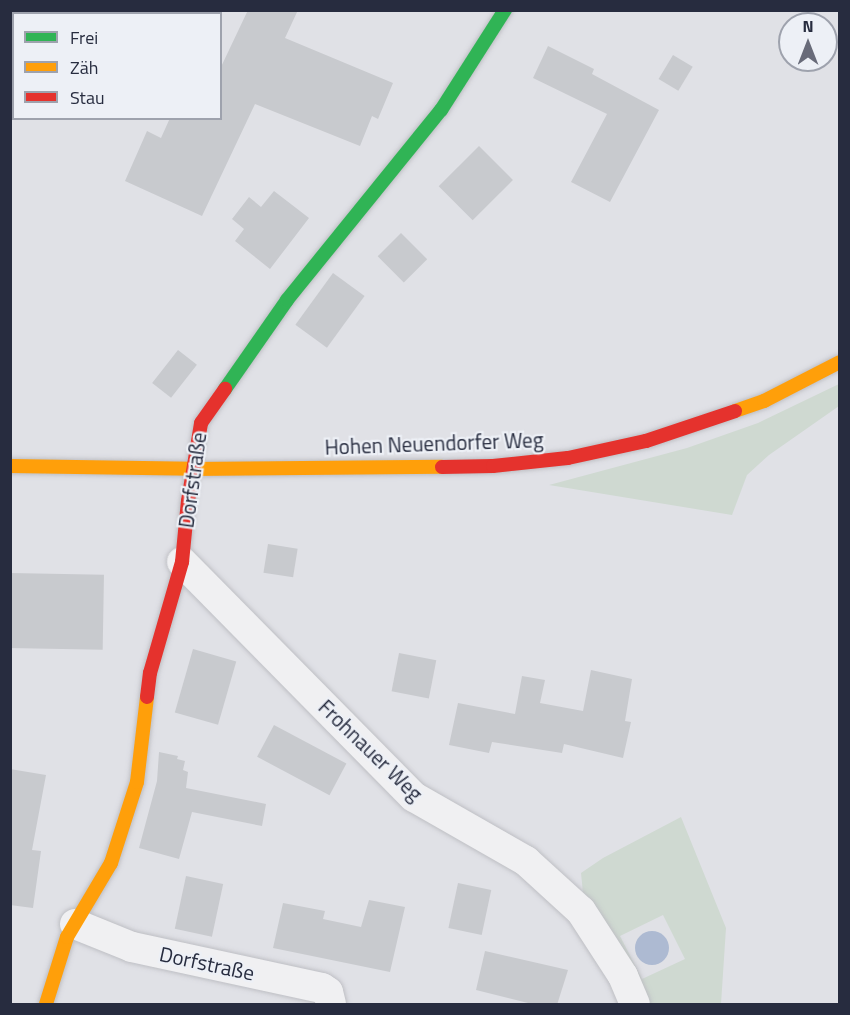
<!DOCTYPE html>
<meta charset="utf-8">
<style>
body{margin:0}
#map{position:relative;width:850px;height:1015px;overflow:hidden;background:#e0e1e6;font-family:"Titillium Web",sans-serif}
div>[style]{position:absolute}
.green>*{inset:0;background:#cfd9d1}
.water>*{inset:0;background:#adbad2}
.round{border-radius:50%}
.building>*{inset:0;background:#c8cace;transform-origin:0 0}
.roads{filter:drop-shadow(0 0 2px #bebfc4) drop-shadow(0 0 2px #bebfc4)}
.street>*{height:30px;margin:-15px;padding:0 15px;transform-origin:15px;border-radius:15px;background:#f0f0f2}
.fast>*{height:14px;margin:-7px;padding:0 7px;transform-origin:7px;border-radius:7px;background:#30b455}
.slow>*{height:14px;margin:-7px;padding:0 7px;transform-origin:7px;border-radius:7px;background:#ff9f0a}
.jam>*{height:14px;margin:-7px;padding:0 7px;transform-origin:7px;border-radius:7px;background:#e5322d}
span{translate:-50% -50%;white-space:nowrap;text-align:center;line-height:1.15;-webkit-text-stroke:4.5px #edf0f6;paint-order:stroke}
.street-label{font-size:21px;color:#272c3f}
.frame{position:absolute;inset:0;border:12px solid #272c3f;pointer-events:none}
.legend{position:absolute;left:12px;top:12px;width:210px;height:108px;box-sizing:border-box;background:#edf0f6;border:2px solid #9ea2ad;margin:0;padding:8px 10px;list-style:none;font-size:18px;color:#272c3f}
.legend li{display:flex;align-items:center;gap:12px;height:30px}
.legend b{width:30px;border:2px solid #9ea2ad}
.north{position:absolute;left:778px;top:12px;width:60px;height:60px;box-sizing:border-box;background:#edf0f6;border:2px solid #9ea2ad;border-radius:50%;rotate:0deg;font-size:16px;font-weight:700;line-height:24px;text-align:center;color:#272c3f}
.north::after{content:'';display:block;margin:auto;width:21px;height:27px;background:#686b79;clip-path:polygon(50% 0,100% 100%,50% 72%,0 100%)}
</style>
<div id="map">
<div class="green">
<div style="clip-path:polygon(839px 384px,839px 406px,769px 455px,747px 475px,732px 515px,549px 485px,687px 448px,758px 423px)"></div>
<div style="clip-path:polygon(evenodd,681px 817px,726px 928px,721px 1004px,646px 1004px,614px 935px,583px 893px,581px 873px,603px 858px,681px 817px,663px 915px,685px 959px,642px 979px,620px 936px,663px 915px)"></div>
</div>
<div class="water">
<div class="round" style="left:635px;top:931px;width:34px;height:34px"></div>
</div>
<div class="building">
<div style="clip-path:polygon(248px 10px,298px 10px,285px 38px,393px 83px,378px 119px,372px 116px,360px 146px,255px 104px,202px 216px,125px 181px,147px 131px,161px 138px,170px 118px,220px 118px,220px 69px)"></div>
<div style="clip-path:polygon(548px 46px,594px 69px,592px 74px,659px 110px,610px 202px,571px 182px,607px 114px,533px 78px)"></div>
<div style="left:673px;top:55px;width:23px;height:28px;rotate:31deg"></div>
<div style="left:479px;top:146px;width:48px;height:57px;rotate:45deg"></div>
<div style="clip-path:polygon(274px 191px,309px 218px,270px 269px,235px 241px,244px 229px,232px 219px,249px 197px,261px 207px)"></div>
<div style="left:401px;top:233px;width:37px;height:33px;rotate:45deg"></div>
<div style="left:333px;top:273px;width:39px;height:64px;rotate:36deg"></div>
<div style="left:178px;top:350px;width:24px;height:42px;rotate:38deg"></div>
<div style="left:268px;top:544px;width:30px;height:29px;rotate:9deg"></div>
<div style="left:10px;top:573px;width:94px;height:75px;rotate:1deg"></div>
<div style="left:193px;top:649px;width:45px;height:66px;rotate:16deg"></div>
<div style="left:399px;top:653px;width:38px;height:39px;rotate:11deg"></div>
<div style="clip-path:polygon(591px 670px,632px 679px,625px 721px,631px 722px,623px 758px,564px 744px,562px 753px,492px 742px,489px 753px,449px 745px,458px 703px,515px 714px,522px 676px,545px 680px,540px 703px,583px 711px)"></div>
<div style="left:274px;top:725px;width:82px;height:36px;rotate:28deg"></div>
<div style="clip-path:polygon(159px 752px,178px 756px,177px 759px,185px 761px,183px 770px,188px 772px,186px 788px,266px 804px,262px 826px,192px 812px,179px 859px,139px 848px,157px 781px)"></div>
<div style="clip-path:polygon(10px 769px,46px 775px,32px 850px,41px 851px,33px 908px,10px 905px)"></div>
<div style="left:186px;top:876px;width:38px;height:54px;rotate:12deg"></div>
<div style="left:458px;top:883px;width:34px;height:46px;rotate:12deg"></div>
<div style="clip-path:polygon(369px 900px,405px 907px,390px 972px,273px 948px,283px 903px,325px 911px,323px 919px,361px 927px)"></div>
<div style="clip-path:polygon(485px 951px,568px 970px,557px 1005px,536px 1005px,476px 990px)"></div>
</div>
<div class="roads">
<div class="street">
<div style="left:182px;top:562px;width:330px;rotate:45.4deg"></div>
<div style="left:414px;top:797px;width:129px;rotate:29.7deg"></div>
<div style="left:526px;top:861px;width:74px;rotate:42.3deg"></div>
<div style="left:581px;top:911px;width:77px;rotate:57.1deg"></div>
<div style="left:623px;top:976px;width:30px;rotate:67deg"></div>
<div style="left:75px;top:924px;width:61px;rotate:22deg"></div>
<div style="left:132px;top:947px;width:194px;rotate:12.2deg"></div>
<div style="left:322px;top:988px;width:7px;rotate:34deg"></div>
<div style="left:328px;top:992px;width:12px;rotate:76deg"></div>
</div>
<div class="fast">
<div style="left:225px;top:389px;width:108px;rotate:-55.1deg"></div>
<div style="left:287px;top:300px;width:245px;rotate:-51deg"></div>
<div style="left:441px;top:110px;width:119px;rotate:-57.4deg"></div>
</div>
<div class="slow">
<div style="left:735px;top:411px;width:31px;rotate:-19deg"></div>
<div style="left:764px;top:401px;width:85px;rotate:-27.2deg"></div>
<div style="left:10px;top:466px;width:182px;rotate:0.9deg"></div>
<div style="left:192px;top:469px;width:250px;rotate:-0.5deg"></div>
<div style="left:46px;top:1004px;width:70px;rotate:-72.6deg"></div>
<div style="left:67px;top:937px;width:86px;rotate:-59.3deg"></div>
<div style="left:111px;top:863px;width:85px;rotate:-72.2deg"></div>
<div style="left:137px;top:782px;width:86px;rotate:-83.3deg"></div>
</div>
<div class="jam">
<div style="left:442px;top:467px;width:51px;rotate:-1.1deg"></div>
<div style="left:493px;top:466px;width:75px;rotate:-6.1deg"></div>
<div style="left:568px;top:458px;width:80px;rotate:-12.3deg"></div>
<div style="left:646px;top:441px;width:94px;rotate:-18.6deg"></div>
<div style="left:147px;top:697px;width:24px;rotate:-83deg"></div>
<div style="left:150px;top:673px;width:116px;rotate:-73.9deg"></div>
<div style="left:182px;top:562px;width:61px;rotate:-84.4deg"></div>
<div style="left:188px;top:501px;width:79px;rotate:-80.5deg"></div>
<div style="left:201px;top:423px;width:42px;rotate:-54.8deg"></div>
</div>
</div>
<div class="street-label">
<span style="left:434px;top:443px;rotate:-2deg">Hohen Neuendorfer Weg</span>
<span style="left:192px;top:480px;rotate:-82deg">Dorfstraße</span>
<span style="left:371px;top:750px;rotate:44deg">Frohnauer Weg</span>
<span style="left:207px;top:963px;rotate:12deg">Dorfstraße</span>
</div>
<div class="frame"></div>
<ul class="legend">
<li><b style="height:8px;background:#30b455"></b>Frei</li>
<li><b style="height:8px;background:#ff9f0a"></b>Zäh</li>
<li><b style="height:8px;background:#e5322d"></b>Stau</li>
</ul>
<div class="north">N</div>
</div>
